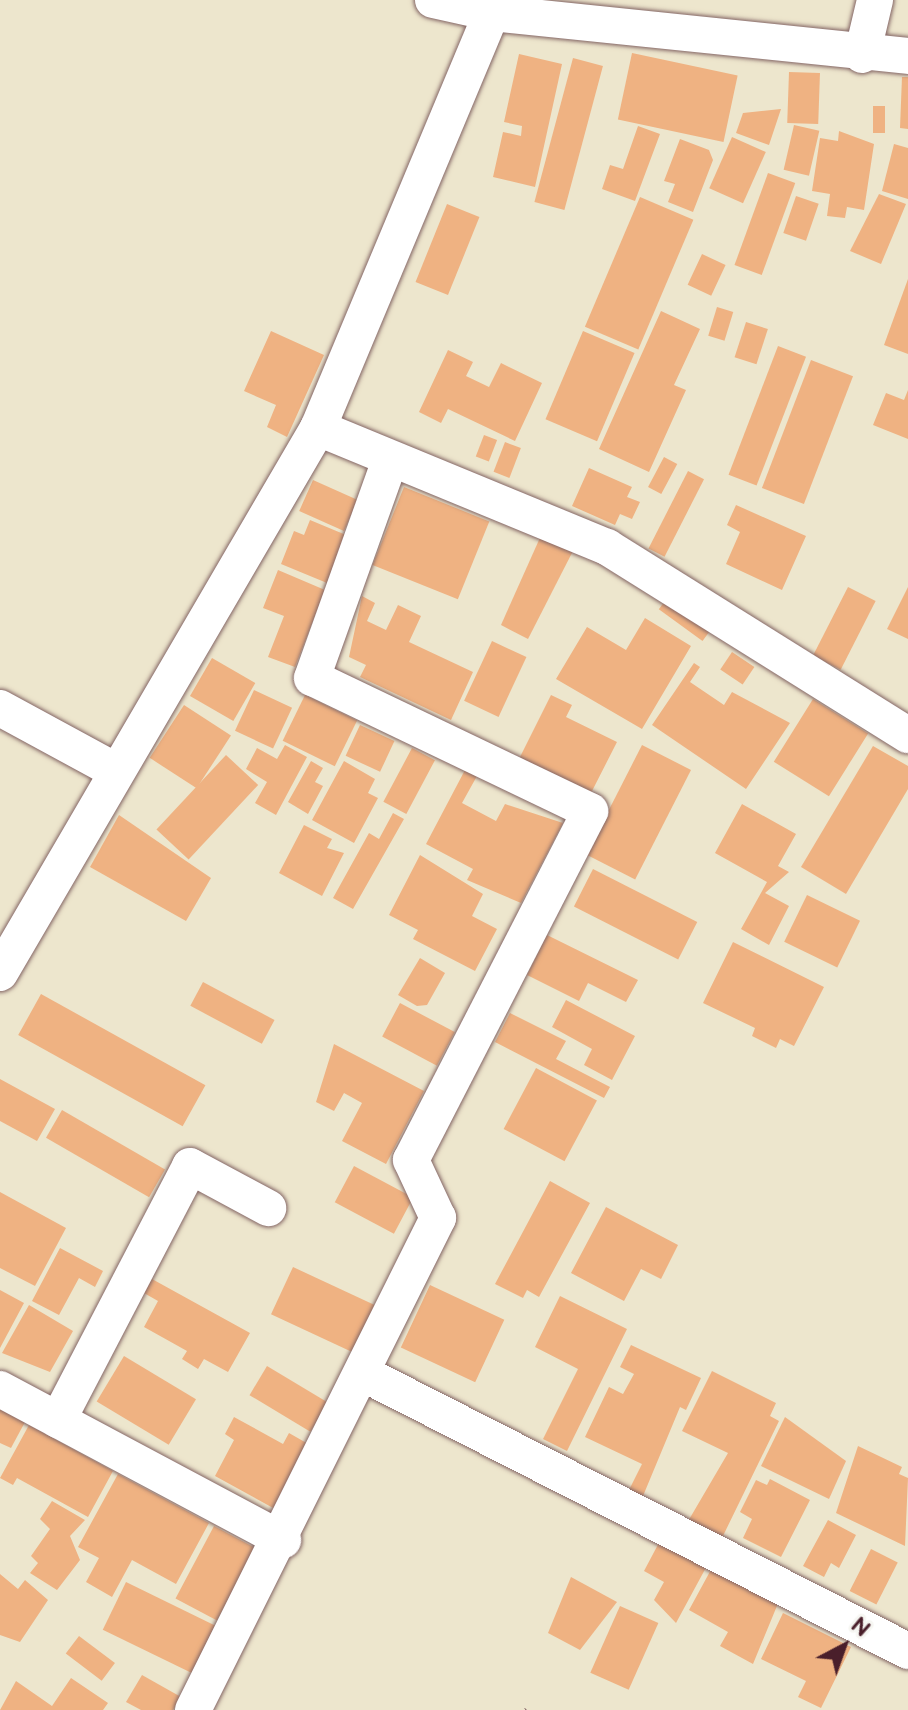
<!DOCTYPE html>
<html>
<head>
<meta charset="utf-8">
<style>
	body { margin:0 }
	#map { position:relative; width:908px; height:1710px; overflow:hidden; background:#ede6cd; font-family:"Balsamiq Sans",sans-serif }
	div>[style] { position:absolute }
	[style*='--x'] { left:calc(var(--x)*1px); top:calc(var(--y)*1px); width:calc(var(--w)*1px); rotate:calc(var(--a)*1deg) }
	.building>* { inset:0; background:#efb282; transform-origin:0 0 }
	.path>* { height:5px; margin-top:-2.5px; transform-origin:0; background:repeating-linear-gradient(90deg,#836564 0 6px,transparent 0 12px) }
	.roads { filter:drop-shadow(0 0 2px #836564) drop-shadow(0 0 2px #836564) }
	.minor>* { height:36px; margin:-18px; padding:0 18px; transform-origin:18px; border-radius:18px; background:#fff }
	span { translate:-50% -50%; white-space:nowrap; text-align:center; line-height:1.15; -webkit-text-stroke:6px #f6f6f2; paint-order:stroke }
	.north { position:absolute; left:804px; top:1606px; width:80px; height:80px; -webkit-text-stroke:6px #f6f6f2; paint-order:stroke; rotate:41deg; font-size:22px; font-weight:700; line-height:32px; text-align:center; color:#4a1f2b }
	.north::after { content:''; display:block; margin:auto; width:28px; height:36px; background:#4a1f2b; clip-path:polygon(50% 0,100% 100%,50% 72%,0 100%) }
</style>
</head>
<body>
<div id="map">
	<div class="building">
		<i style="left:632px;top:53px;width:108px;height:68px;rotate:12deg"></i>
		<i style="clip-path:polygon(519px 54px,562px 64px,535px 187px,493px 177px,503px 132px,521px 136px,522px 126px,504px 122px)"></i>
		<i style="left:573px;top:58px;width:31px;height:149px;rotate:15deg"></i>
		<i style="left:789px;top:72px;width:31px;height:51px;rotate:2deg"></i>
		<i style="clip-path:polygon(902px 77px,908px 77px,908px 129px,900px 128px)"></i>
		<i style="left:873px;top:106px;width:12px;height:27px"></i>
		<i style="clip-path:polygon(781px 109px,769px 145px,736px 133px,743px 113px)"></i>
		<i style="left:794px;top:125px;width:26px;height:46px;rotate:13deg"></i>
		<i style="clip-path:polygon(638px 126px,660px 134px,635px 201px,602px 189px,610px 165px,623px 169px)"></i>
		<i style="clip-path:polygon(839px 131px,874px 144px,864px 210px,847px 207px,845px 218px,827px 216px,830px 194px,812px 191px,820px 138px,838px 141px)"></i>
		<i style="left:732px;top:137px;width:37px;height:56px;rotate:24deg"></i>
		<i style="clip-path:polygon(680px 139px,709px 150px,713px 160px,693px 212px,668px 202px,675px 184px,664px 181px)"></i>
		<i style="clip-path:polygon(894px 144px,908px 148px,908px 199px,882px 191px)"></i>
		<i style="left:768px;top:173px;width:29px;height:98px;rotate:20deg"></i>
		<i style="clip-path:polygon(879px 194px,906px 204px,881px 264px,850px 251px)"></i>
		<i style="left:796px;top:196px;width:24px;height:39px;rotate:19deg"></i>
		<i style="left:640px;top:197px;width:58px;height:141px;rotate:23deg"></i>
		<i style="left:447px;top:204px;width:35px;height:84px;rotate:22deg"></i>
		<i style="left:702px;top:254px;width:26px;height:34px;rotate:25deg"></i>
		<i style="clip-path:polygon(908px 279px,908px 354px,884px 345px)"></i>
		<i style="left:717px;top:307px;width:17px;height:30px;rotate:17deg"></i>
		<i style="clip-path:polygon(661px 311px,700px 329px,674px 385px,686px 390px,649px 472px,599px 449px)"></i>
		<i style="left:746px;top:322px;width:23px;height:37px;rotate:18deg"></i>
		<i style="clip-path:polygon(271px 331px,324px 355px,287px 437px,267px 427px,276px 405px,244px 391px)"></i>
		<i style="left:583px;top:331px;width:56px;height:96px;rotate:23deg"></i>
		<i style="left:778px;top:346px;width:30px;height:138px;rotate:21deg"></i>
		<i style="clip-path:polygon(448px 350px,473px 362px,466px 376px,489px 387px,501px 363px,542px 383px,515px 441px,448px 409px,441px 423px,419px 412px)"></i>
		<i style="left:811px;top:360px;width:45px;height:137px;rotate:21deg"></i>
		<i style="clip-path:polygon(908px 390px,908px 439px,873px 425px,886px 393px,904px 400px)"></i>
		<i style="left:484px;top:435px;width:14px;height:23px;rotate:21deg"></i>
		<i style="left:505px;top:442px;width:17px;height:32px;rotate:21deg"></i>
		<i style="left:664px;top:457px;width:15px;height:34px;rotate:28deg"></i>
		<i style="clip-path:polygon(589px 468px,632px 487px,627px 497px,640px 502px,632px 519px,620px 514px,615px 525px,572px 506px)"></i>
		<i style="left:688px;top:471px;width:18px;height:87px;rotate:27deg"></i>
		<i style="left:313px;top:480px;width:49px;height:34px;rotate:24deg"></i>
		<i style="left:404px;top:487px;width:92px;height:84px;rotate:22deg"></i>
		<i style="clip-path:polygon(736px 505px,806px 536px,782px 590px,726px 564px,740px 532px,727px 525px)"></i>
		<i style="clip-path:polygon(310px 520px,346px 535px,327px 583px,281px 564px,294px 531px,304px 535px)"></i>
		<i style="clip-path:polygon(543px 531px,575px 547px,528px 639px,501px 625px)"></i>
		<i style="clip-path:polygon(278px 570px,325px 590px,295px 667px,268px 657px,284px 616px,263px 608px)"></i>
		<i style="left:848px;top:587px;width:31px;height:77px;rotate:27deg"></i>
		<i style="clip-path:polygon(908px 587px,908px 639px,887px 629px)"></i>
		<i style="left:670px;top:594px;width:54px;height:19px;rotate:36deg"></i>
		<i style="clip-path:polygon(362px 596px,375px 603px,367px 621px,386px 630px,398px 605px,421px 616px,409px 642px,473px 672px,451px 720px,360px 677px,366px 665px,349px 657px)"></i>
		<i style="clip-path:polygon(645px 618px,691px 646px,642px 729px,556px 679px,587px 627px,626px 650px)"></i>
		<i style="left:492px;top:641px;width:38px;height:66px;rotate:25deg"></i>
		<i style="left:732px;top:652px;width:27px;height:21px;rotate:34deg"></i>
		<i style="left:212px;top:658px;width:50px;height:44px;rotate:30deg"></i>
		<i style="clip-path:polygon(694px 663px,700px 667px,690px 682px,724px 705px,732px 692px,790px 723px,746px 789px,652px 725px)"></i>
		<i style="left:254px;top:690px;width:42px;height:45px;rotate:25deg"></i>
		<i style="left:305px;top:695px;width:58px;height:51px;rotate:26deg"></i>
		<i style="clip-path:polygon(551px 695px,572px 705px,566px 717px,617px 742px,590px 795px,519px 759px)"></i>
		<i style="left:813px;top:699px;width:65px;height:74px;rotate:32deg"></i>
		<i style="left:184px;top:705px;width:56px;height:63px;rotate:33deg"></i>
		<i style="left:360px;top:725px;width:38px;height:34px;rotate:25deg"></i>
		<i style="clip-path:polygon(285px 745px,307px 757px,276px 815px,255px 803px,267px 782px,246px 769px,257px 748px,277px 759px)"></i>
		<i style="left:642px;top:745px;width:55px;height:123px;rotate:27deg"></i>
		<i style="clip-path:polygon(873px 746px,908px 766px,908px 789px,846px 894px,801px 867px)"></i>
		<i style="left:412px;top:748px;width:26px;height:61px;rotate:28deg"></i>
		<i style="left:226px;top:755px;width:44px;height:102px;rotate:43deg"></i>
		<i style="clip-path:polygon(311px 761px,323px 768px,315px 782px,323px 786px,308px 814px,288px 802px)"></i>
		<i style="clip-path:polygon(344px 761px,375px 779px,368px 793px,378px 798px,354px 843px,312px 820px)"></i>
		<i style="clip-path:polygon(465px 770px,477px 776px,462px 803px,496px 821px,505px 804px,563px 823px,521px 903px,467px 880px,473px 869px,426px 844px)"></i>
		<i style="clip-path:polygon(742px 804px,796px 834px,778px 866px,789px 872px,765px 893px,789px 906px,769px 945px,741px 929px,767px 882px,715px 853px)"></i>
		<i style="clip-path:polygon(393px 813px,404px 819px,353px 909px,333px 898px,369px 833px,379px 839px)"></i>
		<i style="clip-path:polygon(119px 815px,211px 878px,186px 921px,90px 867px)"></i>
		<i style="clip-path:polygon(304px 825px,332px 839px,327px 848px,344px 853px,322px 896px,279px 873px)"></i>
		<i style="clip-path:polygon(420px 855px,483px 894px,472px 916px,497px 929px,475px 971px,413px 939px,418px 930px,389px 915px)"></i>
		<i style="left:593px;top:869px;width:117px;height:42px;rotate:27deg"></i>
		<i style="left:807px;top:895px;width:59px;height:52px;rotate:26deg"></i>
		<i style="clip-path:polygon(547px 935px,638px 980px,626px 1002px,588px 983px,579px 1001px,527px 975px)"></i>
		<i style="clip-path:polygon(733px 942px,824px 987px,794px 1046px,780px 1039px,776px 1048px,752px 1036px,755px 1028px,703px 1003px)"></i>
		<i style="clip-path:polygon(420px 958px,445px 973px,427px 1005px,417px 1006px,398px 995px)"></i>
		<i style="left:203px;top:982px;width:81px;height:27px;rotate:28deg"></i>
		<i style="left:41px;top:994px;width:188px;height:47px;rotate:29deg"></i>
		<i style="clip-path:polygon(566px 1000px,635px 1036px,612px 1080px,584px 1065px,592px 1049px,552px 1027px)"></i>
		<i style="left:400px;top:1003px;width:62px;height:38px;rotate:28deg"></i>
		<i style="clip-path:polygon(510px 1013px,566px 1041px,556px 1059px,610px 1087px,604px 1098px,495px 1042px)"></i>
		<i style="clip-path:polygon(334px 1044px,424px 1091px,386px 1164px,342px 1141px,362px 1103px,344px 1093px,334px 1111px,316px 1102px)"></i>
		<i style="left:536px;top:1068px;width:69px;height:69px;rotate:28deg"></i>
		<i style="clip-path:polygon(0 1079px,55px 1109px,37px 1141px,0 1121px)"></i>
		<i style="left:62px;top:1110px;width:119px;height:32px;rotate:30deg"></i>
		<i style="left:354px;top:1166px;width:67px;height:41px;rotate:28deg"></i>
		<i style="clip-path:polygon(550px 1181px,590px 1203px,539px 1297px,527px 1290px,523px 1298px,495px 1284px)"></i>
		<i style="clip-path:polygon(0 1192px,66px 1228px,35px 1286px,0 1268px)"></i>
		<i style="clip-path:polygon(606px 1207px,678px 1245px,661px 1279px,641px 1269px,624px 1301px,571px 1273px)"></i>
		<i style="clip-path:polygon(60px 1248px,103px 1271px,95px 1287px,79px 1278px,59px 1315px,32px 1301px)"></i>
		<i style="left:293px;top:1267px;width:93px;height:52px;rotate:25deg"></i>
		<i style="clip-path:polygon(152px 1279px,250px 1333px,228px 1372px,204px 1359px,198px 1369px,182px 1359px,187px 1351px,144px 1327px,158px 1301px,144px 1293px)"></i>
		<i style="left:430px;top:1285px;width:82px;height:69px;rotate:25deg"></i>
		<i style="clip-path:polygon(0 1290px,24px 1303px,0 1348px)"></i>
		<i style="clip-path:polygon(560px 1296px,627px 1329px,567px 1451px,543px 1439px,578px 1369px,535px 1347px)"></i>
		<i style="clip-path:polygon(29px 1305px,73px 1331px,50px 1372px,2px 1353px)"></i>
		<i style="clip-path:polygon(631px 1345px,701px 1378px,686px 1410px,680px 1407px,643px 1496px,629px 1490px,642px 1464px,585px 1437px,609px 1387px,623px 1394px,634px 1374px,620px 1367px)"></i>
		<i style="left:124px;top:1356px;width:84px;height:53px;rotate:31deg"></i>
		<i style="left:267px;top:1366px;width:71px;height:34px;rotate:31deg"></i>
		<i style="clip-path:polygon(712px 1371px,776px 1403px,770px 1416px,779px 1421px,721px 1540px,687px 1523px,728px 1453px,682px 1431px)"></i>
		<i style="clip-path:polygon(0 1408px,25px 1422px,11px 1448px,0 1443px)"></i>
		<i style="clip-path:polygon(234px 1417px,283px 1444px,289px 1433px,310px 1445px,275px 1509px,215px 1476px,234px 1440px,225px 1434px)"></i>
		<i style="clip-path:polygon(785px 1417px,846px 1461px,829px 1499px,761px 1466px)"></i>
		<i style="clip-path:polygon(29px 1425px,113px 1471px,88px 1517px,17px 1478px,13px 1485px,0 1478px)"></i>
		<i style="clip-path:polygon(858px 1446px,902px 1467px,899px 1474px,908px 1478px,905px 1546px,836px 1513px)"></i>
		<i style="clip-path:polygon(118px 1474px,209px 1523px,176px 1584px,132px 1560px,112px 1597px,86px 1582px,99px 1558px,78px 1547px)"></i>
		<i style="clip-path:polygon(770px 1479px,810px 1500px,781px 1557px,743px 1538px,752px 1519px,740px 1512px,756px 1480px,767px 1485px)"></i>
		<i style="clip-path:polygon(52px 1501px,85px 1520px,70px 1536px,80px 1560px,57px 1590px,30px 1573px,38px 1563px,31px 1556px,50px 1529px,40px 1519px)"></i>
		<i style="clip-path:polygon(828px 1520px,856px 1535px,839px 1568px,831px 1563px,824px 1577px,803px 1566px)"></i>
		<i style="left:214px;top:1526px;width:47px;height:82px;rotate:28deg"></i>
		<i style="clip-path:polygon(662px 1537px,709px 1562px,676px 1623px,654px 1600px,664px 1582px,644px 1571px)"></i>
		<i style="left:871px;top:1549px;width:30px;height:47px;rotate:27deg"></i>
		<i style="clip-path:polygon(713px 1566px,779px 1601px,753px 1664px,720px 1646px,728px 1632px,689px 1610px)"></i>
		<i style="clip-path:polygon(0 1574px,18px 1589px,25px 1580px,48px 1600px,20px 1642px,0 1635px)"></i>
		<i style="clip-path:polygon(571px 1577px,617px 1602px,580px 1650px,548px 1633px)"></i>
		<i style="left:126px;top:1582px;width:99px;height:53px;rotate:26deg"></i>
		<i style="left:620px;top:1606px;width:42px;height:73px;rotate:24deg"></i>
		<i style="clip-path:polygon(783px 1613px,851px 1647px,821px 1708px,798px 1697px,806px 1681px,761px 1659px)"></i>
		<i style="left:79px;top:1636px;width:45px;height:22px;rotate:37deg"></i>
		<i style="clip-path:polygon(142px 1675px,181px 1697px,173px 1710px,141px 1710px,126px 1702px)"></i>
		<i style="clip-path:polygon(71px 1678px,108px 1703px,103px 1710px,0 1710px,16px 1681px,52px 1706px)"></i>
	</div>
	<div class="path">
		<i style="--x:526;--y:1710;--w:1;--a:-45"></i>
	</div>
	<div class="roads">
		<div class="minor">
			<i style="--x:433;--y:0;--w:60;--a:12.4"></i>
			<i style="--x:492;--y:13;--w:418;--a:5.9"></i>
			<i style="--x:862;--y:55;--w:57;--a:-76.7"></i>
			<i style="--x:318;--y:428;--w:313;--a:22.4"></i>
			<i style="--x:607;--y:547;--w:355;--a:32"></i>
			<i style="--x:0;--y:708;--w:132;--a:28.5"></i>
			<i style="--x:0;--y:973;--w:631;--a:-59.74"></i>
			<i style="--x:318;--y:428;--w:450;--a:-67.3"></i>
			<i style="--x:366;--y:1375;--w:608;--a:26.99"></i>
			<i style="--x:0;--y:1389;--w:321;--a:28.1"></i>
			<i style="--x:58;--y:1420;--w:286;--a:-62.5"></i>
			<i style="--x:190;--y:1166;--w:89;--a:28.3"></i>
			<i style="--x:193;--y:1710;--w:550;--a:-63.53"></i>
			<i style="--x:438;--y:1218;--w:64;--a:-115"></i>
			<i style="--x:411;--y:1160;--w:392;--a:-62.8"></i>
			<i style="--x:590;--y:811;--w:308;--a:-154.4"></i>
			<i style="--x:312;--y:678;--w:232;--a:-70.3"></i>
		</div>
	</div>
	<div class="north">N</div>
</div>
</body>
</html>
